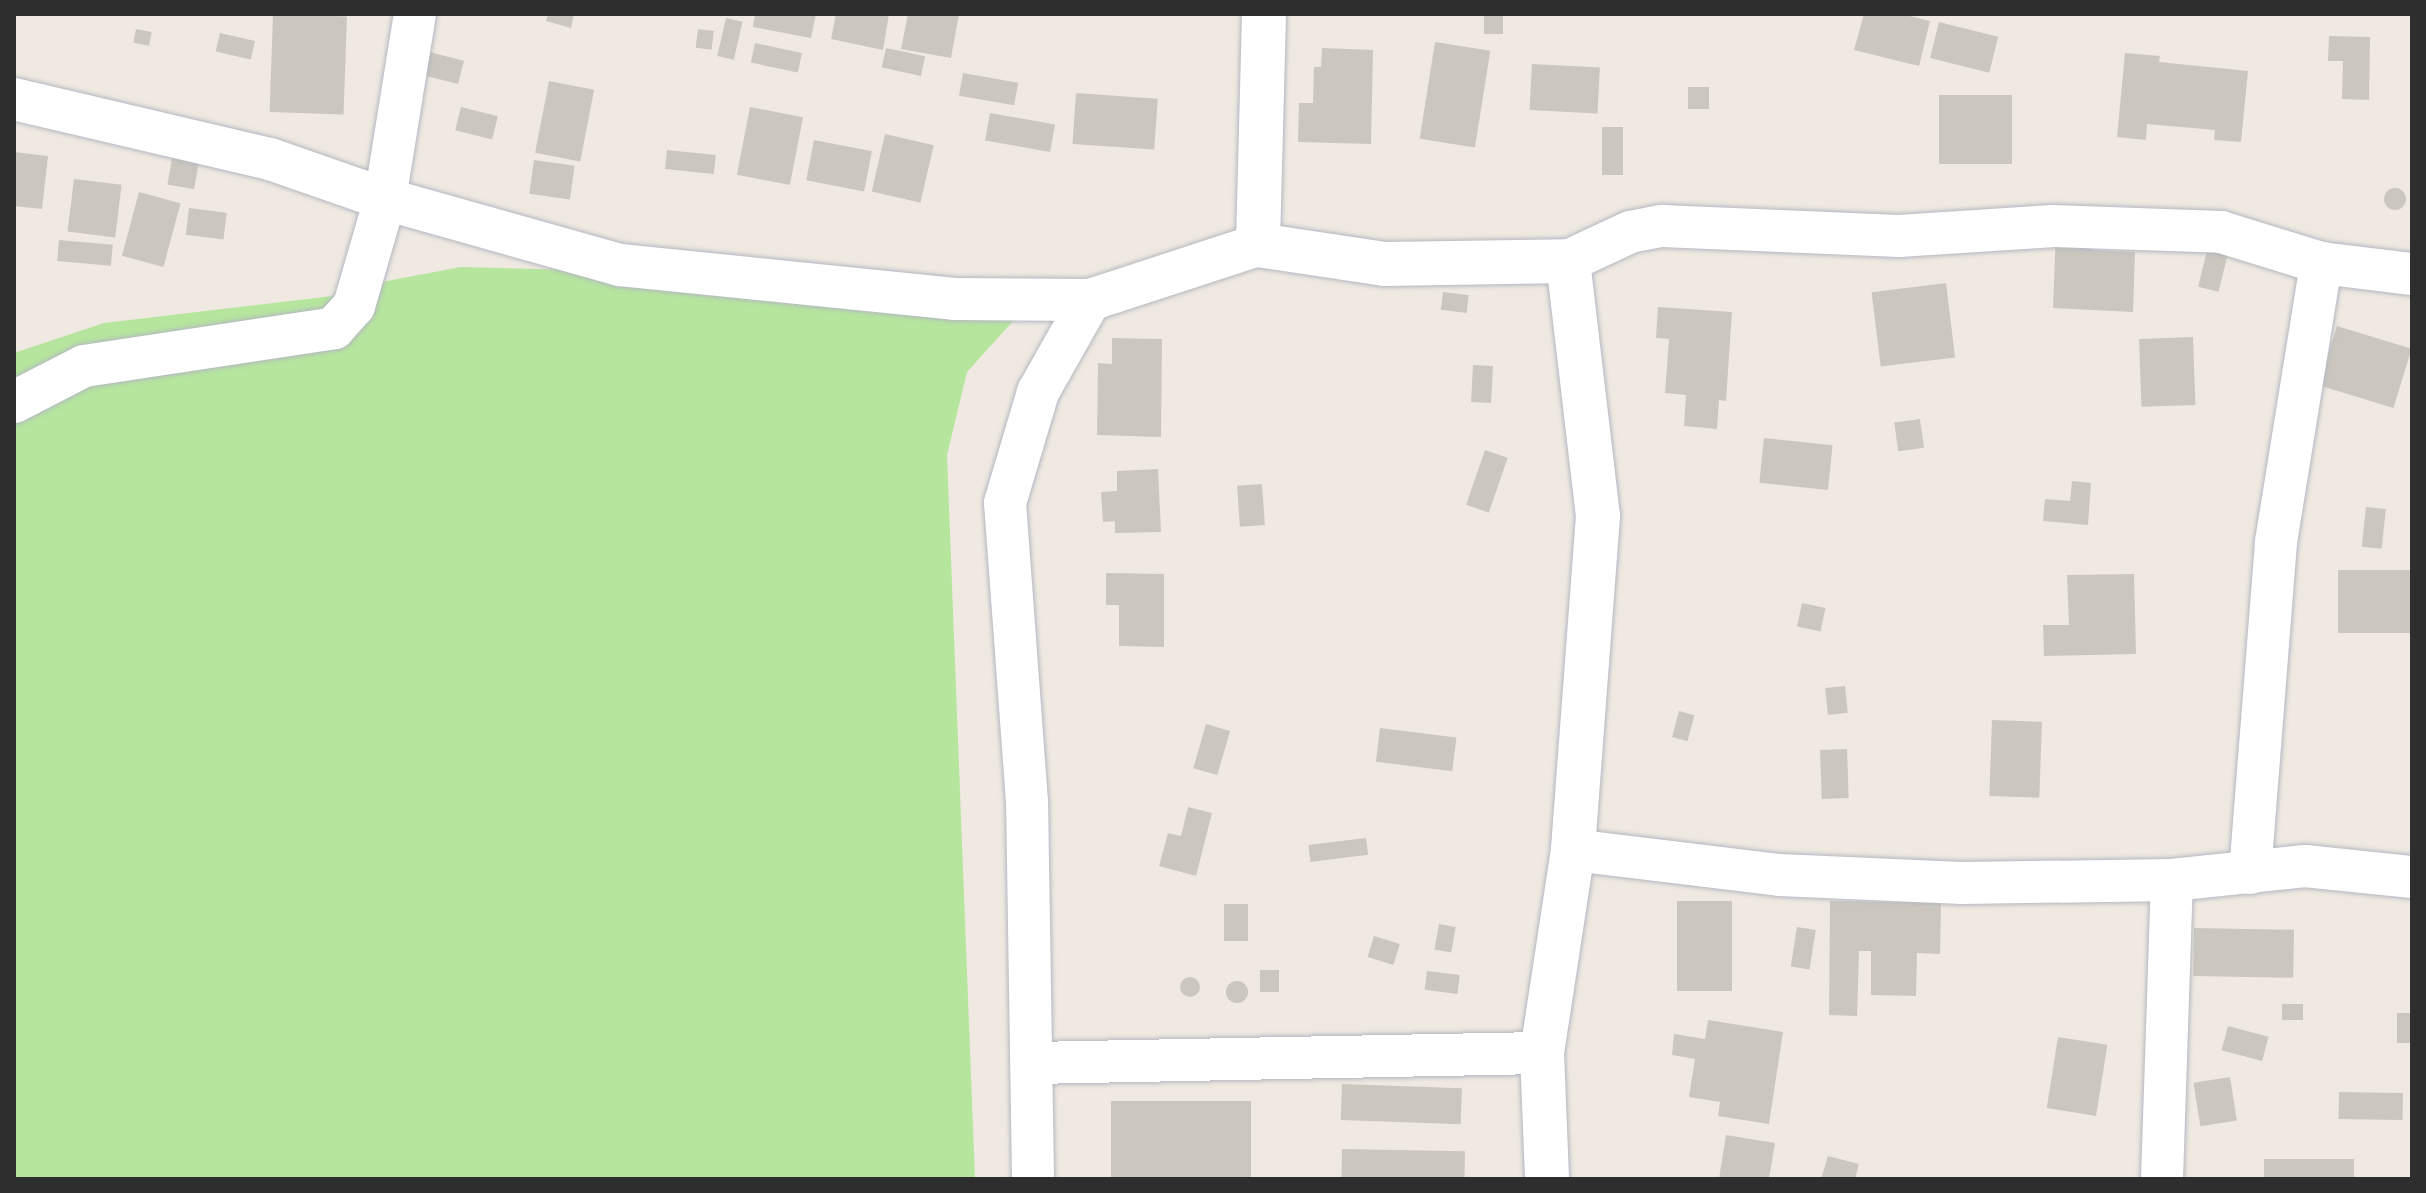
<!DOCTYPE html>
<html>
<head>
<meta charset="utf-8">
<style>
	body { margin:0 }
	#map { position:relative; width:2426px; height:1193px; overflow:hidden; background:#efe9e1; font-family:Karla,sans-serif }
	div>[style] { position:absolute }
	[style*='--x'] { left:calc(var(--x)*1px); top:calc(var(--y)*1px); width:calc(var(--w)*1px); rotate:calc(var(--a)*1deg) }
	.green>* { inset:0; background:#b6e59e }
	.building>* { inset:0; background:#cbc7bf; transform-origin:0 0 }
	.round { border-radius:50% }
	.roads { filter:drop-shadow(0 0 2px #b4b7c1) drop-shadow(0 0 2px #b4b7c1) }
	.minor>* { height:42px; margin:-21px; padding:0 21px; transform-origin:21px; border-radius:21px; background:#fff }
	.secondary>* { height:44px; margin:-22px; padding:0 22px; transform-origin:22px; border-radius:22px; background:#fff }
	span { translate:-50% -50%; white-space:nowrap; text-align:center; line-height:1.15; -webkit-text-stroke:7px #fff; paint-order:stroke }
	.frame { position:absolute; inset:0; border:16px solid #2e2e2e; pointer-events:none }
</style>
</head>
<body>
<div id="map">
	<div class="green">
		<i style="clip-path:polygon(461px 267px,572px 270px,1022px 311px,967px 372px,947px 455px,975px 1179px,14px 1179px,14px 353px,104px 323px,350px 294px,350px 288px)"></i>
	</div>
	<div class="building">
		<i style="left:273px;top:14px;width:74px;height:98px;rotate:2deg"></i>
		<i style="clip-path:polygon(548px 14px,574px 14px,571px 28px,546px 21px)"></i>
		<i style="clip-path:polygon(755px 14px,816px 14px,811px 38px,753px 27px)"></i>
		<i style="clip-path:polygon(836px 14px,889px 14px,883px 50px,831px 39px)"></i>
		<i style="clip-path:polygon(908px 14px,959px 14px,951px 58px,901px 49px)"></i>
		<i style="left:1484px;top:14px;width:19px;height:20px"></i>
		<i style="clip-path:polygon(1864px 14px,1902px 14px,1930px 21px,1919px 66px,1854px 50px)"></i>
		<i style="left:726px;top:18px;width:17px;height:39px;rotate:13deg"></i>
		<i style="left:1939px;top:22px;width:61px;height:37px;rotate:14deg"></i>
		<i style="left:136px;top:29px;width:16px;height:14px;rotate:11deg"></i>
		<i style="left:698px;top:29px;width:16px;height:19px;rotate:7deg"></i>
		<i style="left:220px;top:33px;width:36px;height:19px;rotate:13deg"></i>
		<i style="clip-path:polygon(2329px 36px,2370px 37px,2369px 100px,2342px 99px,2343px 61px,2328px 61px)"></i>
		<i style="left:1435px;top:42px;width:56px;height:98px;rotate:9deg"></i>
		<i style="left:755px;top:43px;width:48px;height:20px;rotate:12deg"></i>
		<i style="left:886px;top:48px;width:40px;height:20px;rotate:12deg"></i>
		<i style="clip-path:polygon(1322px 48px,1373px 50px,1371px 144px,1298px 142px,1299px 103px,1313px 103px,1314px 67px,1321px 67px)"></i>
		<i style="left:429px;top:52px;width:36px;height:24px;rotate:14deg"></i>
		<i style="clip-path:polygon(2125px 53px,2160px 56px,2159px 62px,2248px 71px,2241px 142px,2214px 140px,2215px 130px,2147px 124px,2146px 140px,2117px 137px)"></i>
		<i style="left:1532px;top:64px;width:68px;height:46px;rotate:3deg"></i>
		<i style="left:963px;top:73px;width:56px;height:23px;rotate:10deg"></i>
		<i style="left:549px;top:81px;width:46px;height:73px;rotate:11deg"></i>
		<i style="left:1688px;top:87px;width:21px;height:22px"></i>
		<i style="left:1076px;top:93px;width:82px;height:51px;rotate:4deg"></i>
		<i style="left:1939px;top:95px;width:73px;height:69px"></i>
		<i style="left:461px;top:107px;width:38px;height:24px;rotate:14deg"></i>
		<i style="left:750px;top:107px;width:54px;height:69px;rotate:11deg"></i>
		<i style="left:990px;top:113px;width:66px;height:28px;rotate:10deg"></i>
		<i style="left:1602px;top:127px;width:21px;height:48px"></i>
		<i style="left:885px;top:134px;width:50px;height:59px;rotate:13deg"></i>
		<i style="left:814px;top:140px;width:59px;height:41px;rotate:11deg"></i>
		<i style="left:667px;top:150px;width:49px;height:19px;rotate:6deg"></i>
		<i style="clip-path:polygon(14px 152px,48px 156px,42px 209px,14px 206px)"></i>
		<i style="left:173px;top:153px;width:27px;height:32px;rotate:10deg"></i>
		<i style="left:534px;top:160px;width:41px;height:34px;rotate:8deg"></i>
		<i style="left:74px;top:179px;width:48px;height:53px;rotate:7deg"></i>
		<i class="round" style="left:2384px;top:188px;width:22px;height:22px"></i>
		<i style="left:139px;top:192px;width:43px;height:66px;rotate:15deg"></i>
		<i style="left:189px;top:208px;width:38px;height:27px;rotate:7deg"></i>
		<i style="clip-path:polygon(2056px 232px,2093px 234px,2092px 250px,2135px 252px,2133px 312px,2053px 308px)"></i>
		<i style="left:59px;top:240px;width:54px;height:21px;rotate:5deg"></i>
		<i style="left:2209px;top:243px;width:21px;height:45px;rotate:14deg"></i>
		<i style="left:1946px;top:283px;width:75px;height:75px;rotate:83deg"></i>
		<i style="left:1443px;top:292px;width:26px;height:18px;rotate:7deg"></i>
		<i style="clip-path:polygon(1658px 307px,1732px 312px,1726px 401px,1719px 400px,1717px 429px,1684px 426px,1686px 395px,1665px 393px,1669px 339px,1656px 338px)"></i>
		<i style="left:2337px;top:326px;width:78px;height:62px;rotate:17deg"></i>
		<i style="left:2193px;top:337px;width:68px;height:54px;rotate:88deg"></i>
		<i style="clip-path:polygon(1112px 338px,1162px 339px,1161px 437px,1097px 435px,1098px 363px,1112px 364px)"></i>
		<i style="left:1473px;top:365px;width:20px;height:37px;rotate:3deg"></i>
		<i style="left:1920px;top:419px;width:29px;height:26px;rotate:82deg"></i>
		<i style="left:1764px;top:438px;width:69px;height:45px;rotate:6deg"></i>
		<i style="left:1485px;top:450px;width:24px;height:58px;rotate:19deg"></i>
		<i style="clip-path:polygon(1158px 469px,1161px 532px,1115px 533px,1115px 521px,1103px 522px,1101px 492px,1117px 491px,1117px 471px)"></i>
		<i style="clip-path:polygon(2072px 481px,2091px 483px,2088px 525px,2043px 521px,2045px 499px,2070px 501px)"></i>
		<i style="left:1262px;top:484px;width:41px;height:25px;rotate:86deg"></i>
		<i style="left:2366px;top:507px;width:20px;height:40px;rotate:6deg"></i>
		<i style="left:2412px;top:570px;width:63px;height:74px;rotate:90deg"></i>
		<i style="clip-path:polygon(1106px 573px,1164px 574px,1164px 647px,1119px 646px,1119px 605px,1106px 605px)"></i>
		<i style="clip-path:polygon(2134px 574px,2136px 654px,2044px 656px,2043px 625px,2069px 625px,2067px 575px)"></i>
		<i style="left:1802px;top:603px;width:24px;height:24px;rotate:12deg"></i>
		<i style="left:1845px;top:686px;width:27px;height:20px;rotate:84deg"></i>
		<i style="left:1679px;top:711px;width:16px;height:27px;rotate:15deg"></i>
		<i style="left:1992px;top:720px;width:50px;height:76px;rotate:2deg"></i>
		<i style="left:1206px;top:724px;width:25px;height:46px;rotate:16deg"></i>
		<i style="left:1380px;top:728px;width:77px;height:34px;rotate:7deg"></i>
		<i style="left:1847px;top:749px;width:49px;height:27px;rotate:88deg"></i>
		<i style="clip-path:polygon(1188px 807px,1212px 813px,1196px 876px,1159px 866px,1168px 833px,1181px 836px)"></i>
		<i style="left:1366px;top:838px;width:17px;height:58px;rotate:83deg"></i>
		<i style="left:1677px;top:901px;width:55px;height:90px"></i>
		<i style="clip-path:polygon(1830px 901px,1941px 903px,1940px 954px,1917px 953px,1916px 996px,1871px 995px,1871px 951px,1859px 951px,1857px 1016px,1829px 1015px)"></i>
		<i style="left:1224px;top:904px;width:24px;height:37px"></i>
		<i style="left:1439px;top:924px;width:17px;height:26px;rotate:10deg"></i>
		<i style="left:1797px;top:927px;width:19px;height:40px;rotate:9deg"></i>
		<i style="left:2194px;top:928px;width:100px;height:48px;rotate:1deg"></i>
		<i style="left:1374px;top:936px;width:27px;height:22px;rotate:17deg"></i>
		<i style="left:1260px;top:970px;width:19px;height:22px"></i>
		<i style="left:1427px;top:971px;width:33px;height:19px;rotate:7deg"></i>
		<i class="round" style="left:1180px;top:977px;width:20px;height:20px"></i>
		<i class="round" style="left:1226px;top:981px;width:22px;height:22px"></i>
		<i style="left:2282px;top:1004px;width:21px;height:16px"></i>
		<i style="left:2397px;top:1013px;width:15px;height:30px"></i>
		<i style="clip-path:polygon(1708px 1020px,1783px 1032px,1769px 1124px,1718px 1116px,1720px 1102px,1689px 1097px,1695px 1059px,1672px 1055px,1674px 1034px,1705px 1039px)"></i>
		<i style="left:2228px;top:1026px;width:42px;height:25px;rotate:15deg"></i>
		<i style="left:2058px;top:1037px;width:50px;height:72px;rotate:9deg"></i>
		<i style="left:2230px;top:1077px;width:44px;height:37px;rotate:81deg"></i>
		<i style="left:1342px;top:1084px;width:120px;height:36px;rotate:2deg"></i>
		<i style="left:2339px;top:1092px;width:64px;height:27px;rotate:1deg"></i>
		<i style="left:1111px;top:1101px;width:140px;height:77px"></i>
		<i style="clip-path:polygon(1726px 1135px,1775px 1143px,1769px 1179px,1719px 1179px)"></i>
		<i style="left:1342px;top:1149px;width:123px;height:30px;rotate:1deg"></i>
		<i style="clip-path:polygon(1828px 1156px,1859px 1164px,1855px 1179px,1821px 1179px)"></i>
		<i style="left:2354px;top:1159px;width:20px;height:90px;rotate:90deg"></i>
	</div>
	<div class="roads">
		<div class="minor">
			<i style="--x:14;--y:99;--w:263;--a:13.2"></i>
			<i style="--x:270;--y:159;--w:122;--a:19.2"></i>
			<i style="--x:385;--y:199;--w:244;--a:15.7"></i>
			<i style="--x:620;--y:265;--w:336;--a:5.8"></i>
			<i style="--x:954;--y:299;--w:136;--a:0.4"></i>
			<i style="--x:1090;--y:300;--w:177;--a:-18.1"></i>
			<i style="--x:1568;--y:261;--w:68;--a:-25.1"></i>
			<i style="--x:1630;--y:232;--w:33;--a:-11"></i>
			<i style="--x:1662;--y:226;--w:237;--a:2.4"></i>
			<i style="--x:1899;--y:236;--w:154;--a:-3.7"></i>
			<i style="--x:2053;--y:226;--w:168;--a:2"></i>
			<i style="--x:2221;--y:232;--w:105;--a:17.2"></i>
			<i style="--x:2321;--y:263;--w:92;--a:6.9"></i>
			<i style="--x:14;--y:402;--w:79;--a:-27.2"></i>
			<i style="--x:84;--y:366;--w:253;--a:-8.6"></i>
			<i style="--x:334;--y:328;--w:30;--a:-48"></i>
			<i style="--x:354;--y:306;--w:111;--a:-73.8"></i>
			<i style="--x:385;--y:199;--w:187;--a:-80.8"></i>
			<i style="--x:1573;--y:850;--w:208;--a:6.9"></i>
			<i style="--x:1779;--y:875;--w:183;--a:2.5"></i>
			<i style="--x:1962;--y:883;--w:210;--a:-0.8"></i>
			<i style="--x:2172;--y:880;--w:134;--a:-6"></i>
			<i style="--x:2305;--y:866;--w:108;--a:5.9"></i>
			<i style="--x:2250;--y:873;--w:332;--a:-85.5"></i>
			<i style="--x:2276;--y:542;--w:283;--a:-80.8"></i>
			<i style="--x:1033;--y:1063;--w:509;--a:-1.13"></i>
			<i style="--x:1033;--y:1179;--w:377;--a:-90.9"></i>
			<i style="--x:1027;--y:802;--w:300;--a:-94.2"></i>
			<i style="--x:1005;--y:503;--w:116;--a:-73.4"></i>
			<i style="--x:1038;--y:392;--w:106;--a:-60.5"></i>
			<i style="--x:2162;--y:1179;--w:299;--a:-88.1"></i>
		</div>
		<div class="secondary">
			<i style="--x:1264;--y:14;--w:231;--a:91.5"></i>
			<i style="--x:1258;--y:245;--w:128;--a:8.5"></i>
			<i style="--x:1385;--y:264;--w:183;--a:-0.9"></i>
			<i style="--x:1568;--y:261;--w:257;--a:83.3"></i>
			<i style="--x:1598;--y:516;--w:335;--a:94.3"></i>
			<i style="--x:1573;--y:850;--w:205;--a:98.7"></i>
			<i style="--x:1542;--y:1053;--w:126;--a:87.7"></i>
		</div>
	</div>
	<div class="frame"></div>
</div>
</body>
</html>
